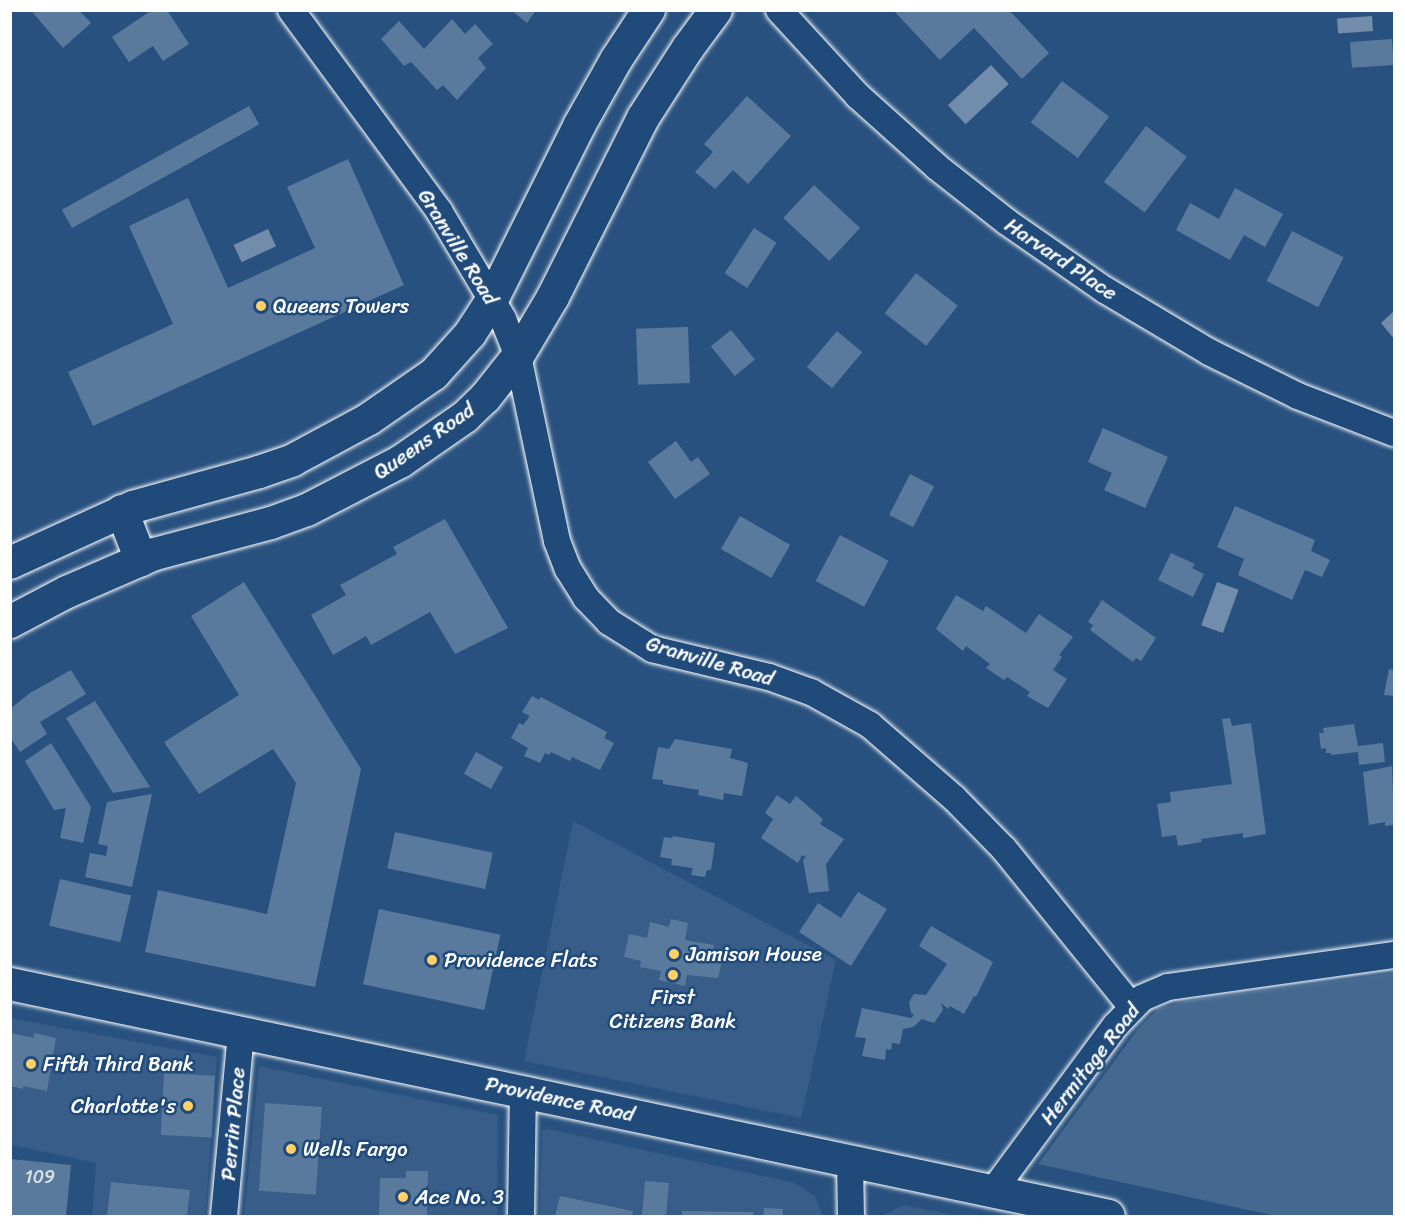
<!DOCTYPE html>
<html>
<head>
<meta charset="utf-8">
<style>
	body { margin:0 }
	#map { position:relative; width:1405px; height:1227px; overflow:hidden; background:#28517f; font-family:Sriracha,sans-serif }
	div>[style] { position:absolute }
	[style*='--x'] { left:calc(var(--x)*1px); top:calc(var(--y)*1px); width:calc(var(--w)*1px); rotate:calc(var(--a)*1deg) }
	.built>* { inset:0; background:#375d88 }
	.green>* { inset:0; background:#446890 }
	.water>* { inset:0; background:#718dab; transform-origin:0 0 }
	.building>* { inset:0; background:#5a7a9d; transform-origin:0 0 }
	.roads { filter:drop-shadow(0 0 2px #fff) drop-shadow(0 0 2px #fff) }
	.minor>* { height:26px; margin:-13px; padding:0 13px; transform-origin:13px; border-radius:13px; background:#1f4a7a }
	.major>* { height:32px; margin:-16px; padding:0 16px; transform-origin:16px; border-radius:16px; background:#1f4a7a }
	.dots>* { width:16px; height:16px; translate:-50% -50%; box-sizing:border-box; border:3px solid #1f4a7a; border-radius:50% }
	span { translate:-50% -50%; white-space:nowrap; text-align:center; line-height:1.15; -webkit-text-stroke:5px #1f4a7a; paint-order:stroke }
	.number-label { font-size:18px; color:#d6dee6 }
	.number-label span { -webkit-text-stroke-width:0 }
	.street-label { font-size:21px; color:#fff }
	.poi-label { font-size:21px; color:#fff }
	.left { translate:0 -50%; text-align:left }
	.right { translate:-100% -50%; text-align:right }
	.frame { position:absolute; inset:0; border:12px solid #fff; pointer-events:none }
</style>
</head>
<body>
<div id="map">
	<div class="built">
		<i style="clip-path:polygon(573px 821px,836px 960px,801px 1118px,524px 1061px)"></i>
		<i style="clip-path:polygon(10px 1018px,217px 1057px,205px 1216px,92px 1216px,96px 1163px,11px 1145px)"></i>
		<i style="clip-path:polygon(259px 1066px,498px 1115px,497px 1216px,244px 1216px)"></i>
		<i style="clip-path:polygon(548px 1129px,795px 1183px,815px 1196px,823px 1216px,540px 1216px,542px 1130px)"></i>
		<i style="clip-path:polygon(904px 1205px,958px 1216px,881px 1216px)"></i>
	</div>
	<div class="green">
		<i style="clip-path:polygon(1394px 973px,1394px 1216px,1276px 1216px,1038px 1164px,1138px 1029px,1158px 1009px,1186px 1001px)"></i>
	</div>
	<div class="water">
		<i style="left:1372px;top:16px;width:15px;height:35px;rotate:86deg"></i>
		<i style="left:991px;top:65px;width:26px;height:59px;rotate:47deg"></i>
		<i style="left:268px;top:229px;width:19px;height:38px;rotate:65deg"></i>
		<i style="clip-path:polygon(1394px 311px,1394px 339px,1381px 323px)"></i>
		<i style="left:1217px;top:582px;width:23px;height:46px;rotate:20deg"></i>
	</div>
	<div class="building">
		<i style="clip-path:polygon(35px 10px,79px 10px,91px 23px,63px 48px,33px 13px)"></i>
		<i style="clip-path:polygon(152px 10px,167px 10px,189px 44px,163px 61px,153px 46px,129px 62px,112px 37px)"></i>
		<i style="clip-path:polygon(511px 10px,536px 10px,527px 23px)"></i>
		<i style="clip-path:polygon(893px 10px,1009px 10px,1049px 53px,1022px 79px,974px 28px,940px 60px)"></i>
		<i style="clip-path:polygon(452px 19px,465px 34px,475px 24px,493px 44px,478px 58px,486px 68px,457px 100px,443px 85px,437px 90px,411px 62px,404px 66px,381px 39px,399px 21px,424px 49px)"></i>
		<i style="left:1392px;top:39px;width:26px;height:42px;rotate:86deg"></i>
		<i style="left:1062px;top:81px;width:59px;height:52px;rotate:37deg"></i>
		<i style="clip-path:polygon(747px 96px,791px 136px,748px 184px,733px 170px,715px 189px,695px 172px,713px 152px,704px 144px)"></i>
		<i style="left:249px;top:106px;width:21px;height:214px;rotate:61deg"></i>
		<i style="left:1146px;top:126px;width:51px;height:70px;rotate:37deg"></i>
		<i style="clip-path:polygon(348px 159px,404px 285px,93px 426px,68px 372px,173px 324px,129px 226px,188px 198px,228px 288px,315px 248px,287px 187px)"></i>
		<i style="left:814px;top:185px;width:63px;height:45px;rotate:43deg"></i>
		<i style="clip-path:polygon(1235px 188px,1283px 214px,1265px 247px,1244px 235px,1230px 260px,1176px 230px,1190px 203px,1219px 219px)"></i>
		<i style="left:754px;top:228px;width:27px;height:54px;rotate:33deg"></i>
		<i style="left:1292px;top:231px;width:58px;height:56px;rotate:27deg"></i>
		<i style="left:916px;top:273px;width:53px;height:51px;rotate:38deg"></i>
		<i style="left:688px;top:327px;width:56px;height:52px;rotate:88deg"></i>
		<i style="left:731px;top:330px;width:38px;height:26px;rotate:51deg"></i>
		<i style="left:837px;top:331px;width:33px;height:47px;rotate:40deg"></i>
		<i style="clip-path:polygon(1103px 428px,1168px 457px,1145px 508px,1104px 490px,1112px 473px,1088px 462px)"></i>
		<i style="clip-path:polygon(676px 441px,691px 462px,698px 457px,710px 474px,675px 499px,648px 462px)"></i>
		<i style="left:910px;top:474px;width:27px;height:46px;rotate:27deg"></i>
		<i style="clip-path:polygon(1235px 506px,1315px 540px,1311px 551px,1330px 560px,1322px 577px,1305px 570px,1292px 600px,1238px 575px,1244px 559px,1217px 547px)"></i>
		<i style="left:740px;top:516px;width:58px;height:38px;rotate:30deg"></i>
		<i style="clip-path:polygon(445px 519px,508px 628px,455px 654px,430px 612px,371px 645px,366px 636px,333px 655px,311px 615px,346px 595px,340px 585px,397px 554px,393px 547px)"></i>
		<i style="left:840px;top:535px;width:55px;height:52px;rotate:28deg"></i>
		<i style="clip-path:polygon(1171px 553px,1195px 564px,1192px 568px,1204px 574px,1193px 597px,1158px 580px)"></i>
		<i style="clip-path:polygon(244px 582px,361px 769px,315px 987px,145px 952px,158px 890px,267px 914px,296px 783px,273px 749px,199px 794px,164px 742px,239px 695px,191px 616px)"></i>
		<i style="clip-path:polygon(956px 595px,983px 611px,986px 606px,1026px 633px,1039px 614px,1073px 637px,1059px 655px,1062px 657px,1053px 670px,1067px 679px,1048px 708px,1027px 696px,1030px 692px,1007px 677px,1004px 680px,986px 668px,990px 664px,966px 646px,963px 651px,936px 629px)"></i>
		<i style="clip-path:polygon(1102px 600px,1156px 638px,1141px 661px,1136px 658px,1133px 662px,1090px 630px,1093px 625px,1088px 622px)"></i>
		<i style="clip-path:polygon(1389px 669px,1394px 670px,1394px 696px,1384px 695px)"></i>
		<i style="clip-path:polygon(71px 670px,86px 694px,40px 722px,47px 734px,20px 752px,10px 737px,10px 709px,30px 693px)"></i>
		<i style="clip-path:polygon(532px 696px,539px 700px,541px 697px,607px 732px,604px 738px,614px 743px,600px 770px,572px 757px,570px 761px,551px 752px,549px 755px,545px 753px,540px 763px,524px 756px,528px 748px,511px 738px,519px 723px,523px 725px,530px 716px,522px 712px)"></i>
		<i style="clip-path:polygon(95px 701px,150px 787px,113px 793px,66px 718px)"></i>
		<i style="clip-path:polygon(1230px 718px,1232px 726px,1251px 723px,1266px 834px,1243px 838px,1243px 833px,1201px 839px,1202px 842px,1178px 846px,1176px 835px,1162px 837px,1157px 804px,1171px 802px,1170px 792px,1232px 784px,1222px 719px)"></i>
		<i style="clip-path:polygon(1354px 724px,1358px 746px,1383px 743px,1385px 762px,1359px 765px,1358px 752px,1331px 755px,1331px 753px,1326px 753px,1326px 748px,1321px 749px,1319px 733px,1324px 733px,1323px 728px)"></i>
		<i style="clip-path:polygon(675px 739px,732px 749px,730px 758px,748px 763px,742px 796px,724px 793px,723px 800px,698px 795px,699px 790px,663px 784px,663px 780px,652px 779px,658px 747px,669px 749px)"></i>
		<i style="clip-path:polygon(51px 743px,91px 807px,83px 843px,60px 838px,66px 808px,54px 810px,25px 761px)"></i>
		<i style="left:476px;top:752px;width:31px;height:25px;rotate:29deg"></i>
		<i style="clip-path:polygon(1392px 766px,1394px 825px,1385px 826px,1385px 822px,1369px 825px,1363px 772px)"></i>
		<i style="clip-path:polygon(152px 794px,132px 887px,85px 877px,90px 853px,106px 856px,108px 846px,98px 844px,107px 802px)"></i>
		<i style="clip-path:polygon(777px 795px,790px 804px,796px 796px,823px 819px,820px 824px,844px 839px,826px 864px,829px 891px,809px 893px,803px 860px,806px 857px,802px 855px,798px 863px,761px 838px,773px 819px,765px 813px)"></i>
		<i style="left:395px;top:832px;width:100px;height:37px;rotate:12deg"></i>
		<i style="clip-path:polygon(673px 836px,715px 843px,711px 870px,707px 870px,705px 877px,691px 875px,693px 868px,671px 865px,672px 859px,660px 857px,664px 837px,672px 838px)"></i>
		<i style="left:60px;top:879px;width:73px;height:48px;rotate:13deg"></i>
		<i style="clip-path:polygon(858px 892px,887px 909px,851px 966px,799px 932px,818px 903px,841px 918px)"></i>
		<i style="left:379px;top:909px;width:124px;height:77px;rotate:12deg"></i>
		<i style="clip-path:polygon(671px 919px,688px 923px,685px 940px,714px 945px,713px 949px,724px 952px,718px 978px,687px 975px,685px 986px,659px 980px,661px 971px,640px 967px,641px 961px,624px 957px,629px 934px,647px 938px,650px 922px,669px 927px)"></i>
		<i style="clip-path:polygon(931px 926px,993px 962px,976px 997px,974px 996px,964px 1014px,950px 1006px,948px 1009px,941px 1003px,943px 1010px,934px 1023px,922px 1019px,913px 1027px,903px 1029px,900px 1044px,892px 1043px,891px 1050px,886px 1049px,885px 1060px,862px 1056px,866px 1038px,855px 1037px,862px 1008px,911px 1018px,914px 1015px,911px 1013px,909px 1002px,914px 994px,926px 995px,947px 964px,919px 946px)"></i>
		<i style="clip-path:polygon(10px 1033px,34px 1038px,34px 1033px,56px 1038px,47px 1091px,23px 1086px,23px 1089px,10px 1086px)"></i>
		<i style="left:164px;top:1073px;width:51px;height:62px;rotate:3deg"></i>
		<i style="left:265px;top:1103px;width:57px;height:88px;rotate:4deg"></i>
		<i style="clip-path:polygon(10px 1159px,71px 1165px,66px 1216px,10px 1216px)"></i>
		<i style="clip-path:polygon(406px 1171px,428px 1171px,427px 1216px,379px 1216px,380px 1178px,406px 1178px)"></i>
		<i style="left:645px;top:1181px;width:24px;height:35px;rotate:5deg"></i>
		<i style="clip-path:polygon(111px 1182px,190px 1190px,187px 1216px,107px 1216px)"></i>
		<i style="clip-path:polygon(560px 1196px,633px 1211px,632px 1216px,555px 1216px)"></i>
		<i style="left:764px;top:1208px;width:19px;height:8px;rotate:3deg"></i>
		<i style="clip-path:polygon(682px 1211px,753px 1212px,753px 1216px,682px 1216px)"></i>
	</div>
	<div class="roads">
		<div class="minor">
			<i style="--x:291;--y:10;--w:250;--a:53.6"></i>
			<i style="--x:439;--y:211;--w:126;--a:59.3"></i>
			<i style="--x:503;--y:319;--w:40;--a:68"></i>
			<i style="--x:518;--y:356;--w:189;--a:78.1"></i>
			<i style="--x:557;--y:541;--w:30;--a:69"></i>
			<i style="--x:568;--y:569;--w:34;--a:58"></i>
			<i style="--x:586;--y:598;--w:33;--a:46"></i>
			<i style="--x:609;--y:622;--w:51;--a:32.1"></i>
			<i style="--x:652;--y:649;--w:120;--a:13.5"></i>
			<i style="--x:769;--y:677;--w:45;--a:19.7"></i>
			<i style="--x:811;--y:692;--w:68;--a:29.2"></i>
			<i style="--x:870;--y:725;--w:111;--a:41"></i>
			<i style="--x:954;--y:798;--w:71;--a:45.6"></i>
			<i style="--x:1004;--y:849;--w:203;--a:51"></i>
			<i style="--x:779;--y:10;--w:117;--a:47.4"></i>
			<i style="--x:858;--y:96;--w:106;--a:41.9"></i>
			<i style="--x:937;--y:167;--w:89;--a:38.2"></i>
			<i style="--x:1007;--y:222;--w:119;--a:34.8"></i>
			<i style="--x:1105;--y:290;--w:121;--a:30.8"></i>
			<i style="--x:1209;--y:352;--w:99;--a:26.3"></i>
			<i style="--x:1298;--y:396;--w:103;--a:21.1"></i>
			<i style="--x:850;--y:1161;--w:55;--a:89"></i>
			<i style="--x:993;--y:1191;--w:207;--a:-53.5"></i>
			<i style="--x:1116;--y:1025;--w:37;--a:-46"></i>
			<i style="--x:1142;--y:998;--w:28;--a:-23"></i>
			<i style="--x:1168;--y:987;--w:228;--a:-8.1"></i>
			<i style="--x:224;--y:1216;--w:186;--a:-84.7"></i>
			<i style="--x:521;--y:1216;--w:125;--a:-89.1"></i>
		</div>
		<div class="major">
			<i style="--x:122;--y:511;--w:53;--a:68.8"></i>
			<i style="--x:10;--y:563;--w:135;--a:-24.5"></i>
			<i style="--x:133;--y:507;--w:131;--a:-15.5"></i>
			<i style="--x:259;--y:472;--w:36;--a:-19"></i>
			<i style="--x:293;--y:460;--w:86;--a:-28.3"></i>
			<i style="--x:369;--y:419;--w:79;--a:-34.7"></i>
			<i style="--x:434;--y:374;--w:54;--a:-48"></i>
			<i style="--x:470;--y:334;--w:40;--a:-57.1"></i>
			<i style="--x:492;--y:300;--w:195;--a:-63.4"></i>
			<i style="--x:579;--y:126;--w:76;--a:-60.7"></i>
			<i style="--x:616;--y:60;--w:60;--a:-56.6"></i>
			<i style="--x:10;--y:622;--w:64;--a:-27.8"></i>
			<i style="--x:67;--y:592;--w:96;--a:-23.4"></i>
			<i style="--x:155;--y:554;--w:120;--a:-15"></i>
			<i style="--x:271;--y:523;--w:38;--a:-20"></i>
			<i style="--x:307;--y:510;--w:105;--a:-27.3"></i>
			<i style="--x:400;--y:462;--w:79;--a:-34.7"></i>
			<i style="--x:465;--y:417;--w:28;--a:-44"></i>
			<i style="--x:485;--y:398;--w:53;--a:-51.8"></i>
			<i style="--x:518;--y:356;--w:69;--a:-59.3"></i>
			<i style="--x:553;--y:297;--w:200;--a:-63.3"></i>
			<i style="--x:643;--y:118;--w:83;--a:-57.3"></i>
			<i style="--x:688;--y:48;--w:47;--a:-53.6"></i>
			<i style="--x:10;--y:984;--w:1123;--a:11.92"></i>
		</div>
	</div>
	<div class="dots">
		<i style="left:261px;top:306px;background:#ffd166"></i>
		<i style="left:674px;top:954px;background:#ffd166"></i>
		<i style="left:432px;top:960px;background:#ffd166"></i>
		<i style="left:673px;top:975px;background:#ffd166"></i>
		<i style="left:31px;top:1064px;background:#ffd166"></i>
		<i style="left:188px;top:1106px;background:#ffd166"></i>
		<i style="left:291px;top:1149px;background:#ffd166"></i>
		<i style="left:403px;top:1197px;background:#ffd166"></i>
	</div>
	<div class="number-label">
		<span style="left:40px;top:1177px">109</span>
	</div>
	<div class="street-label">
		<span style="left:458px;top:247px;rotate:58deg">Granville Road</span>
		<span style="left:1061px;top:259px;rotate:34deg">Harvard Place</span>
		<span style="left:424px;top:441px;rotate:-35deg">Queens Road</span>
		<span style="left:710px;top:661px;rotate:16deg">Granville Road</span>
		<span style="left:1090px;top:1064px;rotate:-52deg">Hermitage Road</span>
		<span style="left:560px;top:1099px;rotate:12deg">Providence Road</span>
		<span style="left:233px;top:1124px;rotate:-85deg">Perrin Place</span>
	</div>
	<div class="poi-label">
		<span class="left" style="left:273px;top:306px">Queens Towers</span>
		<span class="left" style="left:686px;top:954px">Jamison House</span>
		<span class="left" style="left:444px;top:960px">Providence Flats</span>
		<span style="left:673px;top:1009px">First<br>Citizens Bank</span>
		<span class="left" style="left:43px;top:1064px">Fifth Third Bank</span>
		<span class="right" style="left:176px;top:1106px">Charlotte's</span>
		<span class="left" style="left:303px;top:1149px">Wells Fargo</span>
		<span class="left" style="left:415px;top:1197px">Ace No. 3</span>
	</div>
	<div class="frame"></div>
</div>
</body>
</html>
